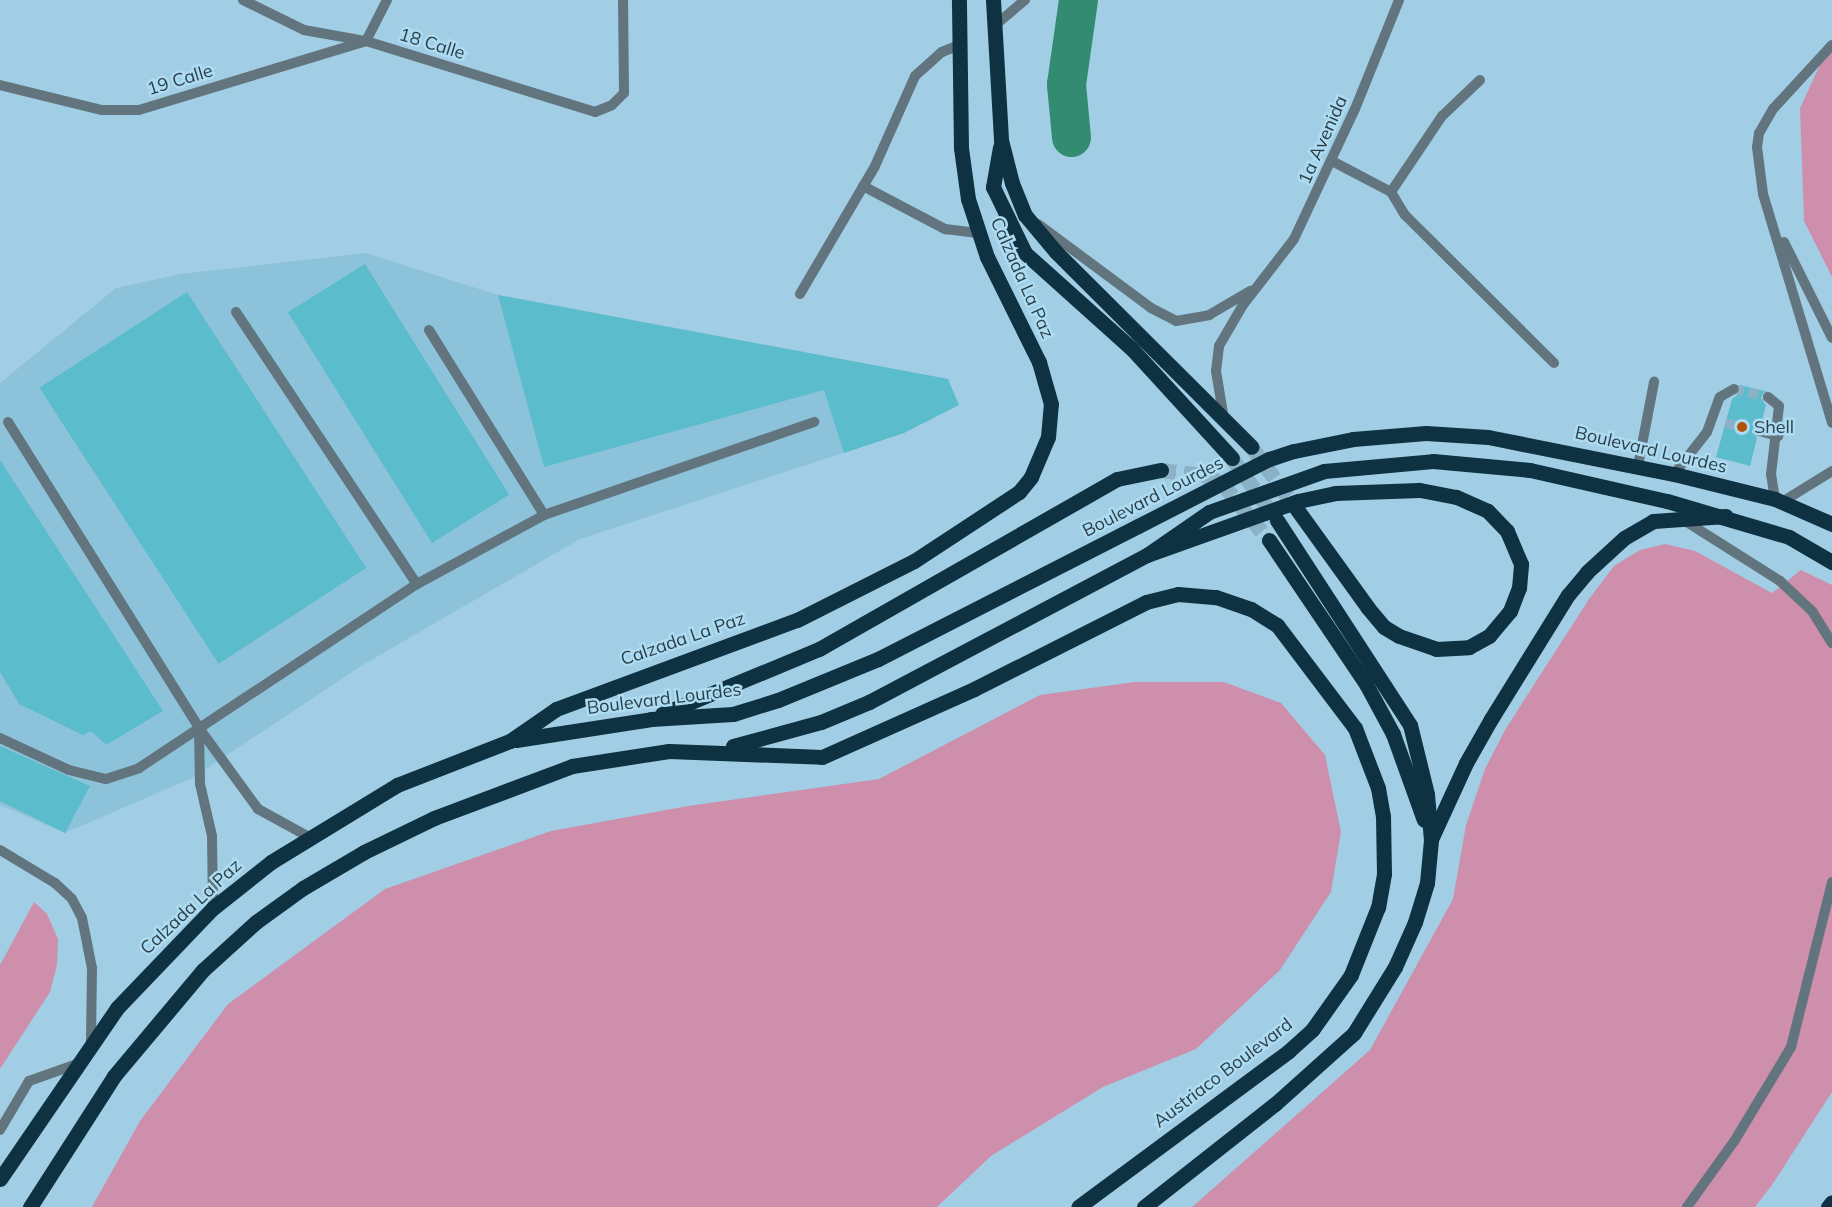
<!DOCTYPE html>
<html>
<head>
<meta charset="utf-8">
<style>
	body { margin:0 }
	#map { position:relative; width:1832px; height:1207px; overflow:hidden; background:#a1cee4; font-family:Mulish,sans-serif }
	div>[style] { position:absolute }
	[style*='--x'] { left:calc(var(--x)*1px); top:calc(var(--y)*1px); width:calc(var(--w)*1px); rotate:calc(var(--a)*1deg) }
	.built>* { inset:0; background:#8dc2db }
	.green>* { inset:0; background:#ce8fad }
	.river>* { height:39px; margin:-19.5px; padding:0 19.5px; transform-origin:19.5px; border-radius:19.5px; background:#338c71 }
	.building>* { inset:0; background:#5bbccc; transform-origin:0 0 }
	.minor-tunnel>* { height:10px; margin-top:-5px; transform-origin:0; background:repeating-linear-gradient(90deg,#8ab1c5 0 10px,transparent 0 15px) }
	.major-tunnel>* { height:15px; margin-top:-7.5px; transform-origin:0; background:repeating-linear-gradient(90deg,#8ab1c5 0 15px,transparent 0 23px) }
	.minor>* { height:10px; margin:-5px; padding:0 5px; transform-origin:5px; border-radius:5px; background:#62747d }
	.major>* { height:15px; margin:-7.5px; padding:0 7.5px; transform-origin:7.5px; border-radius:7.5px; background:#0e3241 }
	.major-bridge>* { height:15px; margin:-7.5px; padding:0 7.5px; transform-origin:7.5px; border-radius:7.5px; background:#0e3241 }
	.dots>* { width:16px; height:16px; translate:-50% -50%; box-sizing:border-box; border:3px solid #addbf2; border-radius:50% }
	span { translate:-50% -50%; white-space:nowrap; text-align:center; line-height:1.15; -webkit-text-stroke:5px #addbf2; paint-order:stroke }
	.street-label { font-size:18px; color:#2c3f48 }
	.poi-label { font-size:18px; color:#2c3f48 }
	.left { translate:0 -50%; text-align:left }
</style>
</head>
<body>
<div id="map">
	<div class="built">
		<i style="clip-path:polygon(366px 253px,498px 295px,948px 379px,904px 433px,580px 539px,361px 666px,192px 778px,65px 833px,0 805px,0 383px,116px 288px,181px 274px)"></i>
	</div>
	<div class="green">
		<i style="clip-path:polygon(1832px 39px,1832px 277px,1804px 221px,1800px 108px)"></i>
		<i style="clip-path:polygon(1665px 544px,1695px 551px,1772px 593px,1801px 570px,1832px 585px,1832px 1092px,1772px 1185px,1755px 1207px,1192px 1207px,1370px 1050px,1453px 899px,1466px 825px,1485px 769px,1505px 730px,1589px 599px,1614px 566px,1640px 550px)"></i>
		<i style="clip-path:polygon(1135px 682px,1224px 682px,1281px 703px,1325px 755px,1341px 832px,1331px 892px,1280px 970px,1196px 1049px,1103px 1087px,991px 1156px,937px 1207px,92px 1207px,140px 1121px,228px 1004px,385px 889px,551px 831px,688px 806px,879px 779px,1040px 695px)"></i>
		<i style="clip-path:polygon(34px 902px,47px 914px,58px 939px,57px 965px,50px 992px,0 1069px,0 965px)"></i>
	</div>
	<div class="river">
		<i style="--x:1071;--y:137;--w:53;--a:-95.4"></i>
		<i style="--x:1066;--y:84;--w:85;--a:-81.9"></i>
	</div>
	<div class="building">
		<i style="left:365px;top:264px;width:272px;height:91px;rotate:58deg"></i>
		<i style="left:187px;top:292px;width:329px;height:176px;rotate:57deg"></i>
		<i style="clip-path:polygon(498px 295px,948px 379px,959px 405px,904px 433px,844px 453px,824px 390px,544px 467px)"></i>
		<i style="clip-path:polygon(1740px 385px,1764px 391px,1761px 399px,1766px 405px,1761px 424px,1752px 430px,1757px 438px,1750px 466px,1716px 457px,1732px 399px,1740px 393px)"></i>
		<i style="clip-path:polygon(0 460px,163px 711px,106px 745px,91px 731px,83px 735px,19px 704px,0 672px)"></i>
		<i style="clip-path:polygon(0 746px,90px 786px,65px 833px,0 801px)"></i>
	</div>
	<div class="minor-tunnel">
		<i style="--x:1734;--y:389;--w:35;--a:13"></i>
		<i style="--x:1725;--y:423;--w:35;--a:13"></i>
	</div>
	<div class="major-tunnel">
		<i style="--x:1252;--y:447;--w:75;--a:54.2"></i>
		<i style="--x:1232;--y:458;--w:77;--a:54"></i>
		<i style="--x:1161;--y:470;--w:43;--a:6.6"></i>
		<i style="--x:1204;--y:475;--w:21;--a:25"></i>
		<i style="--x:1223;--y:484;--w:72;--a:50.6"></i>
	</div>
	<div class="minor">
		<i style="--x:243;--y:0;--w:68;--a:26.2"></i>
		<i style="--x:304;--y:30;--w:63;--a:10.1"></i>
		<i style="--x:366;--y:41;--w:240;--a:17.2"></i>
		<i style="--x:595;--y:112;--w:18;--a:-22"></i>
		<i style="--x:612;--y:105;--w:17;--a:-45"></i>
		<i style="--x:624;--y:93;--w:93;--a:-90.6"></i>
		<i style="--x:993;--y:27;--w:42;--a:-40.2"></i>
		<i style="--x:1832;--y:45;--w:87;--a:132.7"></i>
		<i style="--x:1773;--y:109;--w:28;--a:120"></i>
		<i style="--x:1759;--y:133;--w:14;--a:98"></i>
		<i style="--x:1757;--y:147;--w:47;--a:82.7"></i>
		<i style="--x:1763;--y:194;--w:239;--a:73.2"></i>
		<i style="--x:1480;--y:80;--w:52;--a:136.5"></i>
		<i style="--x:1442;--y:116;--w:92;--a:123.9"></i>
		<i style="--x:1391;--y:192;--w:27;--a:59"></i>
		<i style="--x:1405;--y:215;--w:210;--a:44.8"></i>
		<i style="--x:0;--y:85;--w:105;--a:13.8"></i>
		<i style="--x:102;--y:110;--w:37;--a:0"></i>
		<i style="--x:139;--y:110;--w:237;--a:-16.9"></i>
		<i style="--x:366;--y:41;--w:46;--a:-62.9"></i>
		<i style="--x:1332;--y:161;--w:67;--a:27.7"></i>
		<i style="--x:863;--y:186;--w:93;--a:27.7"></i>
		<i style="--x:945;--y:229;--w:33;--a:7"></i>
		<i style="--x:1038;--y:224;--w:141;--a:36.6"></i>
		<i style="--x:1151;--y:308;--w:28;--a:27"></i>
		<i style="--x:1176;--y:321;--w:34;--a:-10"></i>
		<i style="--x:1209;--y:315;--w:48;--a:-30.3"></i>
		<i style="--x:1784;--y:242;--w:107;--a:63.4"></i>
		<i style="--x:800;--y:294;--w:148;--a:-59.6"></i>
		<i style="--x:875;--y:166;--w:98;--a:-66"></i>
		<i style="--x:915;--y:76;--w:36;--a:-42"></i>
		<i style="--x:942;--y:52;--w:18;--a:-22"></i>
		<i style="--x:236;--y:312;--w:327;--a:56.4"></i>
		<i style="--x:429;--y:330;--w:218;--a:58.1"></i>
		<i style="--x:1768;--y:397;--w:14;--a:39"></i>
		<i style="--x:1779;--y:406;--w:68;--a:96.7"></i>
		<i style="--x:1771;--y:474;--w:25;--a:81"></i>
		<i style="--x:1224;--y:419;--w:49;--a:-99.5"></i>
		<i style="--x:1216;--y:371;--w:25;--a:-83"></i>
		<i style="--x:1219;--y:346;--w:48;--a:-59.7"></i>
		<i style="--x:1243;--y:305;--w:83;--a:-52.3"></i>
		<i style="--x:1294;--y:239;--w:144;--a:-64.9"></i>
		<i style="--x:1355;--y:109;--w:118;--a:-68"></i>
		<i style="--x:8;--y:422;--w:361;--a:58"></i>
		<i style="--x:199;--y:728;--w:100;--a:53.9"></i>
		<i style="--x:258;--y:809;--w:58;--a:28.8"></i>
		<i style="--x:1759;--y:431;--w:20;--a:15"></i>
		<i style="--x:1638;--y:466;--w:86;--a:-79.2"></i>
		<i style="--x:1674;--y:474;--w:53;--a:-51.8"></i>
		<i style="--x:1707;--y:432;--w:37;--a:-70"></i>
		<i style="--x:1720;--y:397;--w:16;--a:-30"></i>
		<i style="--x:1782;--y:502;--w:59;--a:-31.8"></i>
		<i style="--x:1682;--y:519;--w:116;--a:32.3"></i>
		<i style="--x:1780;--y:581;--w:44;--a:43.2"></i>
		<i style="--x:1812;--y:611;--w:38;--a:58"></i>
		<i style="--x:199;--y:728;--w:56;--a:89"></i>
		<i style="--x:200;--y:784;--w:53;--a:77"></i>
		<i style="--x:212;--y:836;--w:72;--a:89.2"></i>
		<i style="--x:0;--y:738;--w:76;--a:24.9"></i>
		<i style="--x:69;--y:770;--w:38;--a:14"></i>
		<i style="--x:106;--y:779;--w:35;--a:-18"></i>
		<i style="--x:139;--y:768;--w:333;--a:-33.5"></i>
		<i style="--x:417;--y:584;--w:145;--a:-28.5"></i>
		<i style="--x:544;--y:515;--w:286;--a:-19"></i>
		<i style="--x:0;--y:850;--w:64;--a:31"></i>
		<i style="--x:55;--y:883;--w:23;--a:43"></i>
		<i style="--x:72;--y:899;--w:21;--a:62"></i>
		<i style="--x:82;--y:918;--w:51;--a:78.7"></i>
		<i style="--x:92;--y:968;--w:75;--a:90.8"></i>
		<i style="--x:0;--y:1130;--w:57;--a:-59.4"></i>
		<i style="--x:29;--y:1081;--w:51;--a:-19.5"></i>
		<i style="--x:1687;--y:1207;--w:82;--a:-54.4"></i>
		<i style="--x:1735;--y:1140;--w:109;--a:-58.9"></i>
		<i style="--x:1791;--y:1047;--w:170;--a:-76"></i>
	</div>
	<div class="major">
		<i style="--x:993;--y:0;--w:140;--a:86.7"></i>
		<i style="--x:1001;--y:140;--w:44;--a:75.7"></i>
		<i style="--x:1012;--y:183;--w:35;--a:68"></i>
		<i style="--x:1025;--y:215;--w:48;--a:50"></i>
		<i style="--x:1056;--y:252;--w:276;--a:44.9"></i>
		<i style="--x:1000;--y:147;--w:41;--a:99.9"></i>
		<i style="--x:993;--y:187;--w:73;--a:64.1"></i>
		<i style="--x:1025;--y:253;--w:144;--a:41.9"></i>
		<i style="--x:1132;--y:349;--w:148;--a:47.5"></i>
		<i style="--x:1426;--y:433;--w:62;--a:3.7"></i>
		<i style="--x:1488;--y:437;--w:190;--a:11.3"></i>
		<i style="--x:1674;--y:474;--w:104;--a:13.9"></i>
		<i style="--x:1775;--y:499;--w:62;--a:23.7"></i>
		<i style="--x:1433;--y:461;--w:97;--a:5.3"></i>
		<i style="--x:1530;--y:470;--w:140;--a:12.8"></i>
		<i style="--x:1667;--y:501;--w:127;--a:16.4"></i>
		<i style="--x:1789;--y:537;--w:50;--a:30.2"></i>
		<i style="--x:1296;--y:508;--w:123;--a:54.2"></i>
		<i style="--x:1368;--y:608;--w:25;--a:50"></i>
		<i style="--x:1384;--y:627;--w:17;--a:31"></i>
		<i style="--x:1399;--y:636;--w:39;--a:19"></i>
		<i style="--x:1436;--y:649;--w:33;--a:-3"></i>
		<i style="--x:1469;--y:647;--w:23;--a:-29"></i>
		<i style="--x:1489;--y:636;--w:33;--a:-50"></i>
		<i style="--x:1510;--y:611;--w:25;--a:-69"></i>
		<i style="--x:1519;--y:588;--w:24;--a:-85"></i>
		<i style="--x:1521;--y:564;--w:36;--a:-113"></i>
		<i style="--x:1507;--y:531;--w:28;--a:-134"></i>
		<i style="--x:1488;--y:511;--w:35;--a:-156"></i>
		<i style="--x:1456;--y:497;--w:38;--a:-169"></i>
		<i style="--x:1419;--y:490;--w:84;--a:178"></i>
		<i style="--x:1269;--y:540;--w:174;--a:56"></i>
		<i style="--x:1366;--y:684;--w:57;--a:61.6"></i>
		<i style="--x:1393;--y:734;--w:91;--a:70.2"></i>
		<i style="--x:662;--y:714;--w:170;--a:-22.5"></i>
		<i style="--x:819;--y:649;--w:343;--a:-29.7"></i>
		<i style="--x:1117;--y:479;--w:45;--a:-11.6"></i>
		<i style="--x:516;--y:740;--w:137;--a:-8.8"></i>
		<i style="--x:651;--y:719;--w:82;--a:-3.5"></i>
		<i style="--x:733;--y:714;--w:47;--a:-17.3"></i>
		<i style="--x:778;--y:700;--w:108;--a:-22.3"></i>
		<i style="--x:878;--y:659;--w:292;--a:-27.1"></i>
		<i style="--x:733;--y:746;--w:91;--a:-15.3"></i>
		<i style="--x:821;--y:722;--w:52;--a:-22.6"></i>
		<i style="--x:869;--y:702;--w:314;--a:-27.9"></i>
		<i style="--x:1147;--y:555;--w:75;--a:-34.7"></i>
		<i style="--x:1432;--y:837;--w:81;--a:-65.3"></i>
		<i style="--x:1466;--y:763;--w:51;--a:-60.4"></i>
		<i style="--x:1491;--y:719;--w:146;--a:-58.2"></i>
		<i style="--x:1568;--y:595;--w:30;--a:-50"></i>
		<i style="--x:1587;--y:572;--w:50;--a:-42.6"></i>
		<i style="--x:1624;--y:538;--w:34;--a:-30"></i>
		<i style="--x:1653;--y:521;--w:73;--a:-3.9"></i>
		<i style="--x:0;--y:1179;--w:207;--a:-55.6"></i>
		<i style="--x:117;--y:1008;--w:139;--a:-46.2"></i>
		<i style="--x:213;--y:908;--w:74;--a:-38.4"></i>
		<i style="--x:271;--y:862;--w:148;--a:-31.4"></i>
		<i style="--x:397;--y:785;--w:121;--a:-21.3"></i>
		<i style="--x:510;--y:741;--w:56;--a:-34.8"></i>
		<i style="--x:556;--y:709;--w:257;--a:-20.3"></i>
		<i style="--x:797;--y:620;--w:131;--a:-26.8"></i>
		<i style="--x:914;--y:561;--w:126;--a:-33.3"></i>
		<i style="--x:1019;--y:492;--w:19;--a:-51"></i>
		<i style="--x:1031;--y:477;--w:43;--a:-67"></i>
		<i style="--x:1048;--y:437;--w:33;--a:-85"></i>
		<i style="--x:1051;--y:404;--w:44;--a:-105.9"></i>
		<i style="--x:1039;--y:362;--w:117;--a:-116.3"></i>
		<i style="--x:987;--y:257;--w:61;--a:-108.1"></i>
		<i style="--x:968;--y:199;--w:51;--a:-97.8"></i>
		<i style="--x:961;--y:148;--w:148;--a:-90.8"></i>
		<i style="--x:30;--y:1207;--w:156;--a:-57.3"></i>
		<i style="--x:114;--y:1076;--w:138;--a:-50"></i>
		<i style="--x:203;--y:970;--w:72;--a:-42.2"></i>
		<i style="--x:256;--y:922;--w:58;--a:-35.9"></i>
		<i style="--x:303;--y:888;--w:71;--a:-30.5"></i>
		<i style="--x:364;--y:852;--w:78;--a:-25.9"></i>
		<i style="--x:434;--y:818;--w:147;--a:-20.6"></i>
		<i style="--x:572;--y:766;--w:98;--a:-8.8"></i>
		<i style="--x:669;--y:751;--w:153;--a:2.2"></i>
		<i style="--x:822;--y:757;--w:167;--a:-24.1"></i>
		<i style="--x:974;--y:689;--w:193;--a:-26.8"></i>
		<i style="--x:1146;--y:602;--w:33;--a:-14"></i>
		<i style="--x:1178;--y:594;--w:38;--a:5"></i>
		<i style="--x:1216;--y:597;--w:37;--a:19"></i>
		<i style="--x:1251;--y:609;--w:31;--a:32"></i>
		<i style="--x:1277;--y:625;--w:129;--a:52.9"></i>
		<i style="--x:1355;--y:728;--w:64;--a:69"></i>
		<i style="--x:1378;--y:788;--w:28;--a:80"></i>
		<i style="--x:1383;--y:816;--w:58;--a:89"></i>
		<i style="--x:1384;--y:874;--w:34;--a:100"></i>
		<i style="--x:1378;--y:907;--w:73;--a:111.7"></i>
		<i style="--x:1351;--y:975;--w:67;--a:125.3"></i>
		<i style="--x:1312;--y:1030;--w:31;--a:138"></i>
		<i style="--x:1289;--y:1051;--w:262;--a:143.5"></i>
		<i style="--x:1144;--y:1207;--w:167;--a:-38.2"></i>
		<i style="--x:1275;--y:1104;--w:106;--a:-41.9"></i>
		<i style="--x:1354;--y:1033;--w:78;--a:-58.2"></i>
		<i style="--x:1395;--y:967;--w:49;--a:-66"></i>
		<i style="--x:1415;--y:922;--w:41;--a:-72.9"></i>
		<i style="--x:1427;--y:883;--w:43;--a:-84.7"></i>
		<i style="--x:1431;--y:840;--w:46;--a:-95"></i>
		<i style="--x:1427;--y:794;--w:71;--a:-103.8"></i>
		<i style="--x:1410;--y:725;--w:244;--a:-123"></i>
		<i style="--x:1828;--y:1207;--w:6;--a:-51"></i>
	</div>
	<div class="major-bridge">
		<i style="--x:1209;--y:512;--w:122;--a:-19.6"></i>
		<i style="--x:1324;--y:471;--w:109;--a:-5.2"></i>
		<i style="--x:1138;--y:526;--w:147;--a:-27.1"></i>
		<i style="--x:1269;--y:459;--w:26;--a:-18"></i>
		<i style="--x:1294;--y:451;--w:60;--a:-11.5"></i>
		<i style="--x:1353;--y:439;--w:73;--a:-4.7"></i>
		<i style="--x:1147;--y:555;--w:160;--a:-19.7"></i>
		<i style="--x:1298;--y:501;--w:38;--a:-12"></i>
	</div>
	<div class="dots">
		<i style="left:1742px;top:427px;background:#b15204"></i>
	</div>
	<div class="street-label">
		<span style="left:432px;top:44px;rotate:17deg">18 Calle</span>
		<span style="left:180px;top:80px;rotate:-17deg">19 Calle</span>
		<span style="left:1323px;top:140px;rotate:-66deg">1a Avenida</span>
		<span style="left:1022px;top:278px;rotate:66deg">Calzada La Paz</span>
		<span style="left:1651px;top:450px;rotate:13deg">Boulevard Lourdes</span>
		<span style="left:1153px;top:497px;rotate:-27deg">Boulevard Lourdes</span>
		<span style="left:683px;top:639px;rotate:-19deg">Calzada La Paz</span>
		<span style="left:664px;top:699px;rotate:-7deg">Boulevard Lourdes</span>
		<span style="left:191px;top:907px;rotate:-43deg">Calzada La Paz</span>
		<span style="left:1223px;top:1073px;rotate:-37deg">Austriaco Boulevard</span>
	</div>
	<div class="poi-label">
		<span class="left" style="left:1754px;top:427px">Shell</span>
	</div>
</div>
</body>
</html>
